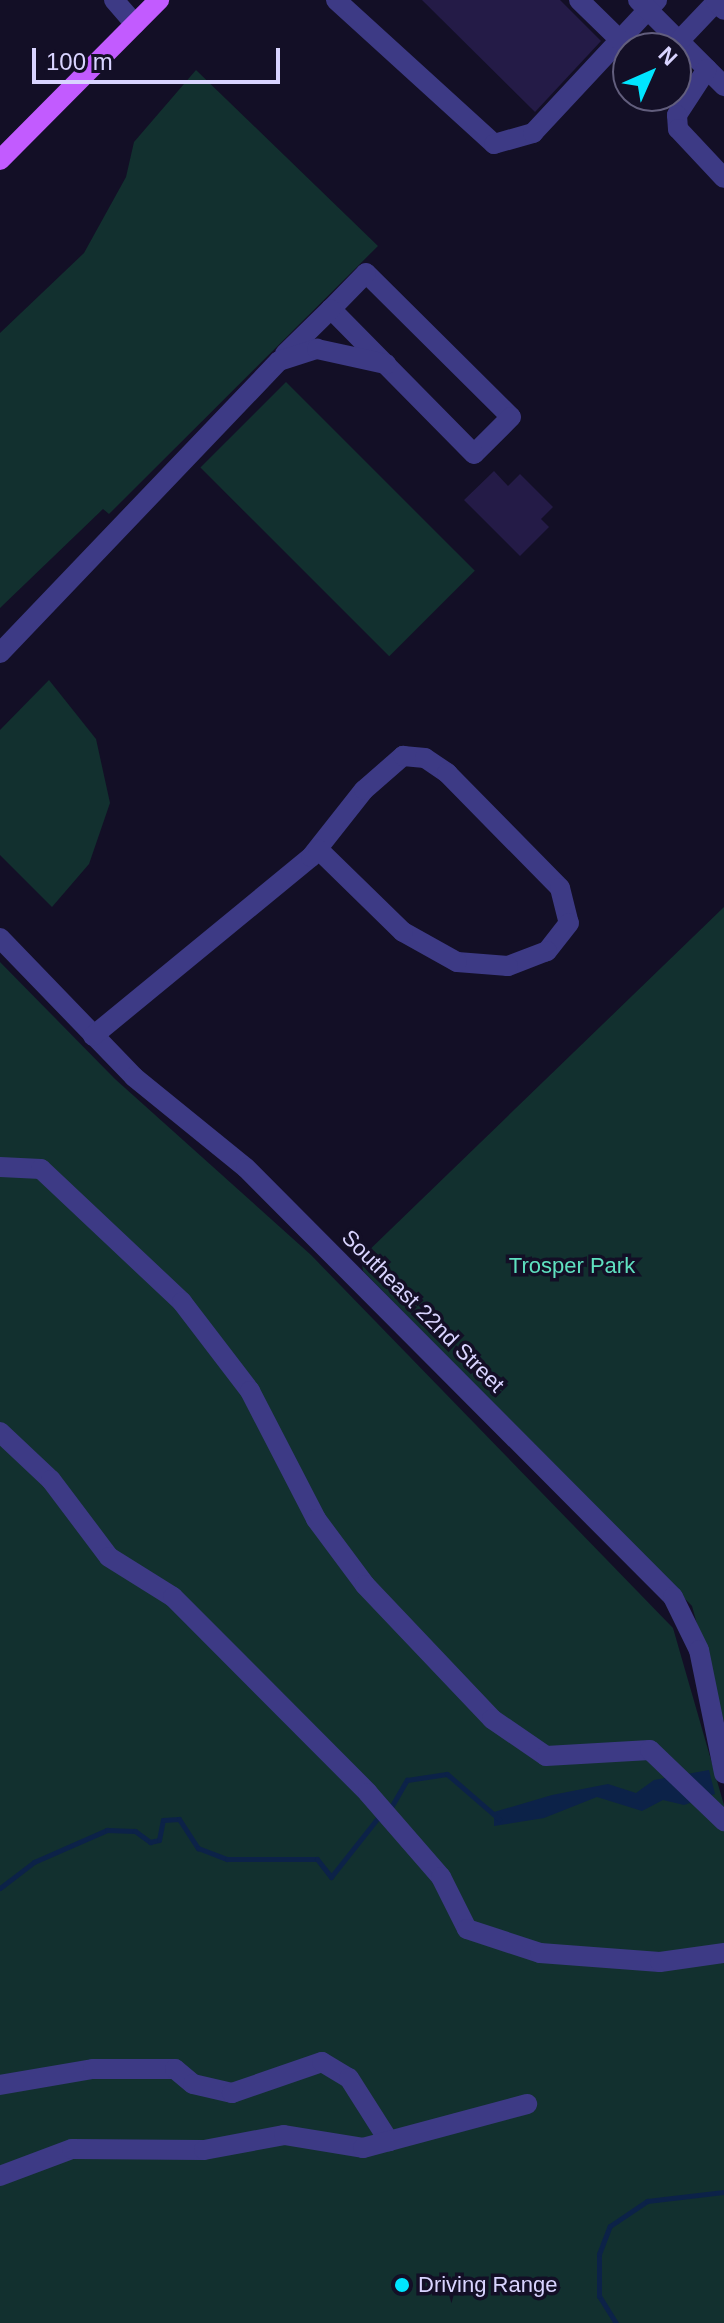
<!DOCTYPE html>
<html>
<head>
<meta charset="utf-8">
<style>
	body { margin:0 }
	#map { position:relative; width:724px; height:2323px; overflow:hidden; background:#130f26; font-family:Helvetica,sans-serif }
	div>[style] { position:absolute }
	[style*='--x'] { left:calc(var(--x)*1px); top:calc(var(--y)*1px); width:calc(var(--w)*1px); rotate:calc(var(--a)*1deg) }
	.green>* { inset:0; background:#12302f; transform-origin:0 0 }
	.water>* { inset:0; background:#0c2248 }
	.stream>* { height:5px; margin:-2.5px; padding:0 2.5px; transform-origin:2.5px; border-radius:2.5px; background:#0c2248 }
	.building>* { inset:0; background:#241b47 }
	.minor>* { height:20px; margin:-10px; padding:0 10px; transform-origin:10px; border-radius:10px; background:#3d3a85 }
	.major>* { height:20px; margin:-10px; padding:0 10px; transform-origin:10px; border-radius:10px; background:#c25bff }
	.dots>* { width:22px; height:22px; translate:-50% -50%; box-sizing:border-box; border:4px solid #130f26; border-radius:50% }
	span { translate:-50% -50%; white-space:nowrap; text-align:center; line-height:1.15; -webkit-text-stroke:7px #130f26; paint-order:stroke }
	.park-label { font-size:22px; color:#5fe0c0 }
	.street-label { font-size:22px; color:#d9d4ff }
	.poi-label { font-size:22px; color:#d9d4ff }
	.left { translate:0 -50%; text-align:left }
	.north { position:absolute; left:612px; top:32px; width:80px; height:80px; box-sizing:border-box; background:#130f26; border:2px solid #625e7d; border-radius:50%; rotate:45deg; font-size:22px; font-weight:700; line-height:32px; text-align:center; color:#d9d4ff }
	.north::after { content:''; display:block; margin:auto; width:28px; height:36px; background:#00e5ff; clip-path:polygon(50% 0,100% 100%,50% 72%,0 100%) }
	.scale { position:absolute; left:32px; top:48px; width:248px; height:36px; box-sizing:border-box; border:4px solid #d9d4ff; border-top:0; padding-left:10px; font-size:24px; line-height:28px; white-space:nowrap; color:#d9d4ff; -webkit-text-stroke:6px #130f26; paint-order:stroke }
</style>
</head>
<body>
<div id="map">
	<div class="green">
		<i style="clip-path:polygon(196px 70px,378px 246px,109px 514px,103px 509px,0 608px,0 333px,84px 253px,126px 177px,134px 142px)"></i>
		<i style="left:286px;top:382px;width:267px;height:121px;rotate:45deg"></i>
		<i style="clip-path:polygon(49px 680px,96px 739px,110px 803px,89px 864px,52px 907px,0 855px,0 730px)"></i>
		<i style="clip-path:polygon(724px 907px,724px 1722px,692px 1606px,363px 1271px,361px 1258px)"></i>
		<i style="clip-path:polygon(0 962px,115px 1079px,311px 1255px,673px 1628px,724px 1805px,724px 2323px,0 2323px)"></i>
	</div>
	<div class="water">
		<i style="clip-path:polygon(709px 1770px,715px 1794px,684px 1805px,663px 1800px,642px 1811px,597px 1797px,544px 1818px,494px 1826px,494px 1812px,552px 1795px,608px 1784px,636px 1793px,654px 1780px)"></i>
	</div>
	<div class="stream">
		<i style="--x:390;--y:1809;--w:34;--a:-60"></i>
		<i style="--x:407;--y:1780;--w:40;--a:-8.5"></i>
		<i style="--x:447;--y:1774;--w:69;--a:40.9"></i>
		<i style="--x:0;--y:1888;--w:43;--a:-37.4"></i>
		<i style="--x:34;--y:1862;--w:80;--a:-23.7"></i>
		<i style="--x:107;--y:1830;--w:28;--a:2"></i>
		<i style="--x:135;--y:1831;--w:19;--a:36"></i>
		<i style="--x:150;--y:1842;--w:9;--a:-13"></i>
		<i style="--x:159;--y:1840;--w:20;--a:-79"></i>
		<i style="--x:163;--y:1820;--w:16;--a:-4"></i>
		<i style="--x:179;--y:1819;--w:35;--a:57"></i>
		<i style="--x:198;--y:1848;--w:31;--a:21"></i>
		<i style="--x:227;--y:1859;--w:90;--a:0"></i>
		<i style="--x:317;--y:1859;--w:23;--a:52"></i>
		<i style="--x:331;--y:1877;--w:80;--a:-51.6"></i>
		<i style="--x:616;--y:2323;--w:32;--a:-122"></i>
		<i style="--x:599;--y:2296;--w:42;--a:-90"></i>
		<i style="--x:599;--y:2254;--w:30;--a:-69"></i>
		<i style="--x:610;--y:2226;--w:45;--a:-34"></i>
		<i style="--x:647;--y:2201;--w:78;--a:-6.7"></i>
	</div>
	<div class="building">
		<i style="clip-path:polygon(422px 0,560px 0,601px 41px,535px 112px)"></i>
		<i style="clip-path:polygon(494px 471px,508px 486px,520px 474px,553px 507px,541px 519px,549px 527px,520px 556px,464px 500px)"></i>
	</div>
	<div class="minor">
		<i style="--x:114;--y:0;--w:32;--a:49"></i>
		<i style="--x:336;--y:0;--w:214;--a:42.3"></i>
		<i style="--x:494;--y:144;--w:41;--a:-15.8"></i>
		<i style="--x:533;--y:133;--w:182;--a:-47"></i>
		<i style="--x:579;--y:0;--w:57;--a:44.3"></i>
		<i style="--x:638;--y:0;--w:122;--a:45"></i>
		<i style="--x:680;--y:40;--w:52;--a:-46.5"></i>
		<i style="--x:716;--y:2;--w:11;--a:45"></i>
		<i style="--x:707;--y:69;--w:55;--a:123.1"></i>
		<i style="--x:677;--y:115;--w:14;--a:86"></i>
		<i style="--x:678;--y:129;--w:67;--a:46.8"></i>
		<i style="--x:366;--y:273;--w:204;--a:44.8"></i>
		<i style="--x:511;--y:417;--w:52;--a:135"></i>
		<i style="--x:474;--y:454;--w:204;--a:-134.6"></i>
		<i style="--x:331;--y:309;--w:50;--a:-45.8"></i>
		<i style="--x:285;--y:354;--w:64;--a:-44.4"></i>
		<i style="--x:0;--y:653;--w:404;--a:-46.3"></i>
		<i style="--x:279;--y:361;--w:40;--a:-18"></i>
		<i style="--x:317;--y:349;--w:71;--a:12.3"></i>
		<i style="--x:0;--y:938;--w:193;--a:46"></i>
		<i style="--x:134;--y:1077;--w:144;--a:39.1"></i>
		<i style="--x:246;--y:1168;--w:605;--a:45.13"></i>
		<i style="--x:673;--y:1597;--w:59;--a:63.9"></i>
		<i style="--x:699;--y:1650;--w:126;--a:78.5"></i>
		<i style="--x:93;--y:1036;--w:282;--a:-39.4"></i>
		<i style="--x:311;--y:857;--w:85;--a:-51.7"></i>
		<i style="--x:364;--y:790;--w:52;--a:-41.1"></i>
		<i style="--x:403;--y:756;--w:22;--a:5"></i>
		<i style="--x:425;--y:758;--w:27;--a:34"></i>
		<i style="--x:447;--y:773;--w:161;--a:45.5"></i>
		<i style="--x:560;--y:888;--w:36;--a:76"></i>
		<i style="--x:569;--y:923;--w:36;--a:128"></i>
		<i style="--x:547;--y:951;--w:42;--a:159"></i>
		<i style="--x:508;--y:966;--w:51;--a:-175.5"></i>
		<i style="--x:457;--y:962;--w:62;--a:-150.9"></i>
		<i style="--x:403;--y:932;--w:119;--a:-135.7"></i>
		<i style="--x:0;--y:1167;--w:41;--a:2.8"></i>
		<i style="--x:41;--y:1169;--w:194;--a:43.3"></i>
		<i style="--x:182;--y:1302;--w:112;--a:52.6"></i>
		<i style="--x:250;--y:1391;--w:144;--a:62.7"></i>
		<i style="--x:316;--y:1519;--w:82;--a:53.4"></i>
		<i style="--x:365;--y:1585;--w:185;--a:46.5"></i>
		<i style="--x:492;--y:1719;--w:65;--a:34.4"></i>
		<i style="--x:546;--y:1756;--w:104;--a:-3.3"></i>
		<i style="--x:650;--y:1750;--w:103;--a:43.8"></i>
		<i style="--x:0;--y:1432;--w:70;--a:43.3"></i>
		<i style="--x:51;--y:1480;--w:96;--a:53"></i>
		<i style="--x:109;--y:1557;--w:75;--a:32"></i>
		<i style="--x:173;--y:1597;--w:276;--a:45.1"></i>
		<i style="--x:368;--y:1793;--w:111;--a:49"></i>
		<i style="--x:441;--y:1877;--w:58;--a:63.4"></i>
		<i style="--x:467;--y:1929;--w:77;--a:18.2"></i>
		<i style="--x:540;--y:1953;--w:120;--a:4.3"></i>
		<i style="--x:660;--y:1962;--w:65;--a:-8"></i>
		<i style="--x:0;--y:2085;--w:94;--a:-9.8"></i>
		<i style="--x:93;--y:2069;--w:82;--a:0"></i>
		<i style="--x:175;--y:2069;--w:23;--a:40"></i>
		<i style="--x:193;--y:2084;--w:40;--a:13"></i>
		<i style="--x:232;--y:2093;--w:95;--a:-19"></i>
		<i style="--x:322;--y:2062;--w:31;--a:31"></i>
		<i style="--x:349;--y:2078;--w:75;--a:57.6"></i>
		<i style="--x:0;--y:2176;--w:77;--a:-20.6"></i>
		<i style="--x:72;--y:2149;--w:132;--a:0.4"></i>
		<i style="--x:204;--y:2150;--w:81;--a:-10.6"></i>
		<i style="--x:284;--y:2135;--w:80;--a:9.3"></i>
		<i style="--x:363;--y:2148;--w:170;--a:-15"></i>
	</div>
	<div class="major">
		<i style="--x:0;--y:160;--w:226;--a:-45.2"></i>
	</div>
	<div class="dots">
		<i style="left:402px;top:2285px;background:#00e5ff"></i>
	</div>
	<div class="park-label">
		<span style="left:572px;top:1266px">Trosper Park</span>
	</div>
	<div class="street-label">
		<span style="left:423px;top:1311px;rotate:45deg">Southeast 22nd Street</span>
	</div>
	<div class="poi-label">
		<span class="left" style="left:418px;top:2285px">Driving Range</span>
	</div>
	<div class="north">N</div>
	<div class="scale">100 m</div>
</div>
</body>
</html>
